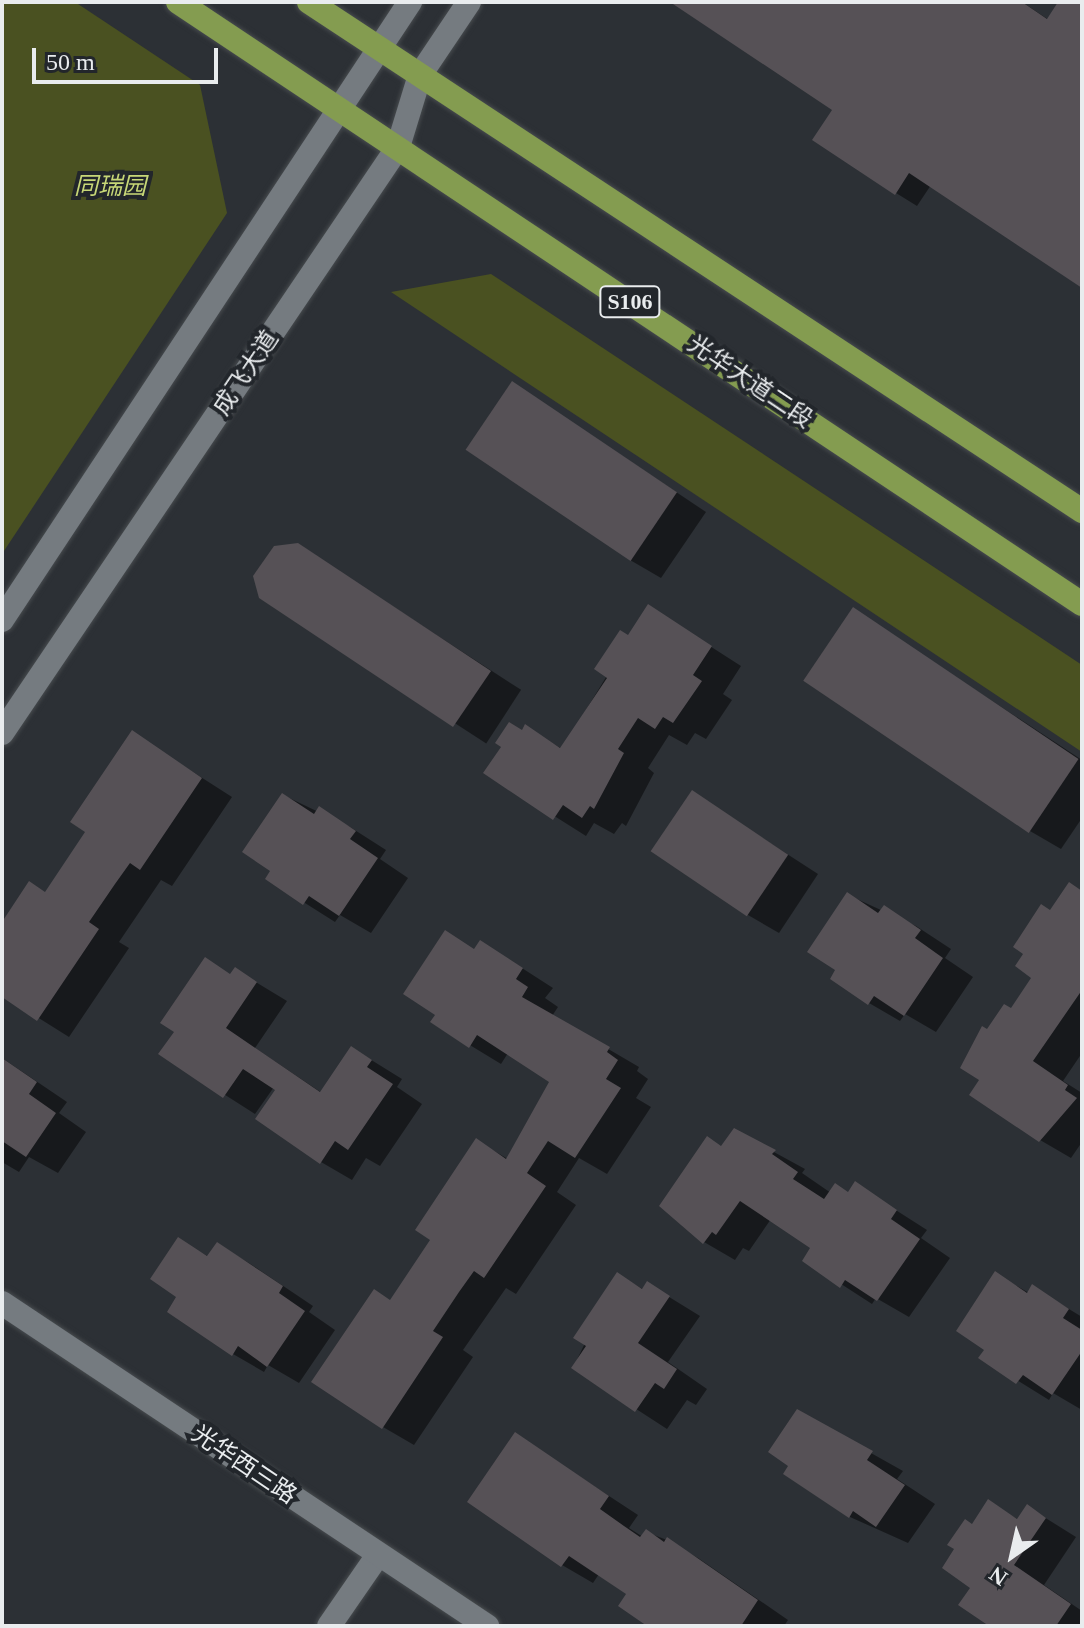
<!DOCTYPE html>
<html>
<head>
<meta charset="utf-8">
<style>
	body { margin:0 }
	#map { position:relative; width:1084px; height:1628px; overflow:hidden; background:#2c3035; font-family:"Times New Roman","Noto Sans SC",serif }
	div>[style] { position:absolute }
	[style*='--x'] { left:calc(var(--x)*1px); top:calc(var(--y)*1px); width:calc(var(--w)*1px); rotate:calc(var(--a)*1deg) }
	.green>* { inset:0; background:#4a5121 }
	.shadow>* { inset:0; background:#0007; transform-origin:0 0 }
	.building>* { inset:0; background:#565156; transform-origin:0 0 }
	.roads { filter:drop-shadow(0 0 2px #474b4e) drop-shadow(0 0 2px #474b4e) }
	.street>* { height:24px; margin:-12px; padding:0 12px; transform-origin:12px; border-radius:12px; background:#757b80 }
	.secondary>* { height:24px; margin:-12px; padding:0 12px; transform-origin:12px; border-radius:12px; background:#757b80 }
	.primary>* { height:24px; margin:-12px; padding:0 12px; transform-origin:12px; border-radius:12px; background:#849c50 }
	span { translate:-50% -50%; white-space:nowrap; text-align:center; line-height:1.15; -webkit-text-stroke:8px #22262b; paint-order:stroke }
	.shield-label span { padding:2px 6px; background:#22262b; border:2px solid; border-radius:6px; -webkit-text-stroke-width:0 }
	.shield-label { font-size:22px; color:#e9ecee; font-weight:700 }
	.park-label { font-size:24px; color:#c7d777; font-style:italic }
	.street-label { font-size:24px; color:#e9ecee }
	.frame { position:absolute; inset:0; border:4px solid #e9ecee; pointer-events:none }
	.north { position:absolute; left:972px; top:1516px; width:80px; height:80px; -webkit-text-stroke:6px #22262b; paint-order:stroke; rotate:214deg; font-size:22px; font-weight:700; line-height:32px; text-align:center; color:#e9ecee }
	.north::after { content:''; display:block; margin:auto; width:28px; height:36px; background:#e9ecee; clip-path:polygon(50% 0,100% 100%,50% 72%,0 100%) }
	.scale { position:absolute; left:32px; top:48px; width:186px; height:36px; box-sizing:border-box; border:4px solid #e9ecee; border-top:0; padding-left:10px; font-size:24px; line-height:28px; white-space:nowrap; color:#e9ecee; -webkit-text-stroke:6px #22262b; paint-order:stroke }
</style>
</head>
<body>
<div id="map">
	<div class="green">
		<i style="clip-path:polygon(2px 2px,75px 2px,200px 85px,227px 213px,2px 554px)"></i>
		<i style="clip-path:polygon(491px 274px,1082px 665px,1082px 752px,391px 292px)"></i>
	</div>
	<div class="shadow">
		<i style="clip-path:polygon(673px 2px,1022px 2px,1049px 20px,1061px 2px,1082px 2px,1082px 286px,931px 185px,917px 206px,896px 193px,835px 110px)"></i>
		<i style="clip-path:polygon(513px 383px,706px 512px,661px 578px,630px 560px)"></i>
		<i style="left:298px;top:545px;width:266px;height:64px;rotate:33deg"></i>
		<i style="clip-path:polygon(649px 607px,741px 666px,723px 694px,732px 700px,706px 739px,695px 733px,687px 745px,669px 735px,648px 768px,654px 773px,626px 826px,622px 823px,614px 834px,594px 823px,586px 836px,486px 773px,526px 727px,562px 749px)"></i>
		<i style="clip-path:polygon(854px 610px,1082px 760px,1082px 818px,1061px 849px,1030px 831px)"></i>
		<i style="clip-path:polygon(132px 733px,232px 797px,172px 886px,161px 880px,119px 942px,129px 948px,69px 1037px,2px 995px,2px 925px,46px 893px,88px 832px)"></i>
		<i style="clip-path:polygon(693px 793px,818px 874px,779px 933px,748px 915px)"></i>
		<i style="clip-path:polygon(283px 795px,350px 827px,386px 850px,380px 859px,408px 878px,371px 933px,340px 915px,335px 922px,267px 879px,273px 870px)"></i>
		<i style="clip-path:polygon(1082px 892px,1082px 1053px,1063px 1081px,1082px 1093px,1082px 1142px,1071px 1158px,1040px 1140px,982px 1080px,987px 1031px,1012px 1011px,1034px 977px,1051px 912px)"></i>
		<i style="clip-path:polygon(848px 895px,916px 926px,951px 949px,945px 958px,973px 977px,936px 1032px,905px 1014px,900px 1021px,869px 1003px,838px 970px)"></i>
		<i style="clip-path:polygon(476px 950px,511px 961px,553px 988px,545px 998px,558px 1007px,552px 1016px,639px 1067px,637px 1071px,648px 1079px,636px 1098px,651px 1107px,607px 1174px,579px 1158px,557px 1192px,576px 1205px,516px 1294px,506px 1288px,463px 1350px,473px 1357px,414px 1445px,383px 1427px,391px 1301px,433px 1240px,477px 1141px,508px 1159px,551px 1081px,508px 1053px,501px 1064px,432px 1022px)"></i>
		<i style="clip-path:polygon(236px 970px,287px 1001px,255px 1048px,322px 1093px,352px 1048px,402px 1079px,397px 1087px,422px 1104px,380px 1166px,366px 1158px,352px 1180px,321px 1162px,274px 1087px,255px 1114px,161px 1054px)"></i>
		<i style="clip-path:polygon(2px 1058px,67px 1102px,59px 1113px,86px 1132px,58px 1173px,29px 1157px,19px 1172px,2px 1162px)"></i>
		<i style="clip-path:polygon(734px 1130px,805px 1169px,802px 1173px,831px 1193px,849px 1193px,855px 1184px,927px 1230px,921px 1238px,950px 1258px,909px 1317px,876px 1298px,872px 1304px,804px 1260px,813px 1248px,771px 1219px,749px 1251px,743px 1248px,735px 1260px,704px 1242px,722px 1148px)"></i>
		<i style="clip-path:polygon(179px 1240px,209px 1257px,218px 1245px,249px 1263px,313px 1306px,309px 1312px,335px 1330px,299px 1383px,268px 1365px,264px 1372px,233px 1354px,179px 1296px)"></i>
		<i style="clip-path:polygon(618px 1274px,644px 1290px,648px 1284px,700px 1316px,668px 1362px,707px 1389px,696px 1405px,687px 1400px,667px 1429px,573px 1368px)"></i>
		<i style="clip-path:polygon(996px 1274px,1029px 1293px,1033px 1287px,1082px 1317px,1082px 1410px,1053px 1393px,1049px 1400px,981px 1358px,986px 1349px)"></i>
		<i style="clip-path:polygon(798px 1412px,903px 1471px,897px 1479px,935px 1504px,908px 1543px,850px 1517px,791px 1465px)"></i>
		<i style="clip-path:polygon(516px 1435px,638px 1515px,629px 1528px,643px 1537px,646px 1532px,667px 1540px,698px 1558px,788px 1620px,784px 1626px,650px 1626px,629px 1594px,599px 1574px,593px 1583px,562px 1565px)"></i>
		<i style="clip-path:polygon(988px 1502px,1019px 1520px,1028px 1507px,1076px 1537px,1044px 1585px,1082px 1611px,1082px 1626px,993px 1626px,973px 1588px,973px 1526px)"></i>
	</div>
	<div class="building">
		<i style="clip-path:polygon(670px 2px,1022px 2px,1047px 19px,1058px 2px,1082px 2px,1082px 288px,909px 173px,895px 195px,812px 140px,832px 110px)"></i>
		<i style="left:512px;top:381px;width:199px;height:83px;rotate:34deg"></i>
		<i style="clip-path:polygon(298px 543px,491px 671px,453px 727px,259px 598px,253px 576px,274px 546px)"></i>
		<i style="clip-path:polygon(648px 604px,712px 646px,693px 675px,702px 681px,673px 723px,663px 717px,655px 729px,638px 718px,618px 749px,624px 753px,594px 809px,590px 806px,582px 818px,563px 805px,553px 820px,483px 773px,501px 747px,495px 743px,509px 722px,522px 730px,525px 724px,560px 748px,607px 678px,594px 669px,620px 630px,628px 635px)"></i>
		<i style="left:853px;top:607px;width:272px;height:89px;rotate:34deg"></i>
		<i style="clip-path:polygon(132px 730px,202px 778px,140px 870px,130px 863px,115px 884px,89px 922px,99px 929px,37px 1021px,2px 997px,2px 922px,29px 881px,45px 892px,85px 832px,70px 822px)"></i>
		<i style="left:692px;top:790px;width:116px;height:74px;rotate:34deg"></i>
		<i style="clip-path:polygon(282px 793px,314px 814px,319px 806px,356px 831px,350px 839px,378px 858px,339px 916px,309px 896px,303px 905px,265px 879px,270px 871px,242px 852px)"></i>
		<i style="clip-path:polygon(1069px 882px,1082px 891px,1082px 990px,1033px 1061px,1068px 1085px,1065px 1090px,1077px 1098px,1039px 1142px,969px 1095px,979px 1080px,960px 1068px,982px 1026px,987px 1029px,1004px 1004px,1011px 1008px,1031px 978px,1015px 966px,1023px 954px,1013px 947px,1041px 904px,1050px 910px)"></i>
		<i style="clip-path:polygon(847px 892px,878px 913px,884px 905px,921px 930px,915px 938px,943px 958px,904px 1016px,874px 996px,868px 1005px,830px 979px,835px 970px,807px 952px)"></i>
		<i style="clip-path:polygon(445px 930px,474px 949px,480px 940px,523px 968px,516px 979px,528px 987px,522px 997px,610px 1047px,607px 1052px,618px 1060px,606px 1079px,621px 1088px,575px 1158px,548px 1141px,527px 1173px,546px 1186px,484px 1278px,474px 1271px,459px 1292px,433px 1331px,443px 1337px,382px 1429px,311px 1382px,374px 1289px,390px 1300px,430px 1240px,415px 1230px,476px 1138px,506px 1159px,549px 1082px,477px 1035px,469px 1048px,430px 1022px,435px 1015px,403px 994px)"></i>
		<i style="clip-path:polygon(205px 957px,230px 974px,235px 967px,257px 982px,226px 1028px,320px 1092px,351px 1046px,372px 1060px,367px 1067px,393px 1084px,348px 1150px,335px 1141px,320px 1164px,255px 1119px,275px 1090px,243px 1069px,223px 1098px,158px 1054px,174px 1032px,160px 1023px)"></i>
		<i style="clip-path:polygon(2px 1058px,37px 1082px,29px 1094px,56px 1113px,26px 1157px,2px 1141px)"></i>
		<i style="clip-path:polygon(734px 1128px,776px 1150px,772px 1154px,798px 1172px,793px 1179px,824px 1199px,835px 1183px,848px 1192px,855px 1181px,897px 1210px,891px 1219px,920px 1239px,877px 1301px,845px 1280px,840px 1288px,802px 1261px,810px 1248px,740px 1201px,716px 1235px,712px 1232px,703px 1244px,659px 1206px,707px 1136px,721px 1146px)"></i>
		<i style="clip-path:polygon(178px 1237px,207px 1256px,217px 1242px,283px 1286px,279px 1293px,305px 1311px,267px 1367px,238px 1346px,232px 1356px,167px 1312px,176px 1297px,150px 1279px)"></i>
		<i style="clip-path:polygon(995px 1271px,1027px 1293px,1032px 1284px,1069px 1309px,1063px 1318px,1082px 1330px,1082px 1351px,1052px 1395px,1023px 1375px,1016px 1384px,978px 1358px,984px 1350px,956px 1331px)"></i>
		<i style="clip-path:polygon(617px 1272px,642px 1289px,647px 1281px,670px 1296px,638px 1343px,677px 1369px,664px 1389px,655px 1383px,635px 1412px,571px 1368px,586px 1346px,573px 1338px)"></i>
		<i style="clip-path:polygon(797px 1409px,873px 1451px,867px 1460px,905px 1485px,876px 1527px,853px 1511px,849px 1518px,783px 1474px,788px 1466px,768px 1452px)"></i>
		<i style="clip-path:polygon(515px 1432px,609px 1496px,600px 1509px,624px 1526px,640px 1537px,646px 1529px,664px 1542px,667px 1537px,758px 1600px,741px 1626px,647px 1626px,618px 1606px,626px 1594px,569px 1556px,561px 1567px,467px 1502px)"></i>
		<i style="clip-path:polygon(988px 1499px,1017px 1519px,1027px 1504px,1046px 1518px,1014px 1565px,1071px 1604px,1056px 1626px,989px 1626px,958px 1605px,970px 1588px,942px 1568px,954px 1549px,947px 1545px,965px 1519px,972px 1524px)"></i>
	</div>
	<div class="roads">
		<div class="street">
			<i style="--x:329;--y:1626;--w:86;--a:-55.4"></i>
		</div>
		<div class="secondary">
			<i style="--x:2;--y:620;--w:741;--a:-56.57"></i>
			<i style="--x:2;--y:733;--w:707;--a:-55.95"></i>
			<i style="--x:398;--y:147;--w:75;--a:-73"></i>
			<i style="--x:420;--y:75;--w:88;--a:-56.1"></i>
			<i style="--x:2;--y:1303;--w:583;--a:33.66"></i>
		</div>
		<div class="primary">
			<i style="--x:178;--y:2;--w:1086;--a:33.66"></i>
			<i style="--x:309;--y:2;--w:926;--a:33.36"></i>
		</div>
	</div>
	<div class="shield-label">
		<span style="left:630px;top:302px">S106</span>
	</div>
	<div class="park-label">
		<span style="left:110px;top:187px">同瑞园</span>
	</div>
	<div class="street-label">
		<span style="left:246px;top:373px;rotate:-56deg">成飞大道</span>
		<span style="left:750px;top:382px;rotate:34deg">光华大道二段</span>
		<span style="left:244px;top:1465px;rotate:34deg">光华西三路</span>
	</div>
	<div class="frame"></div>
	<div class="north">N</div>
	<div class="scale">50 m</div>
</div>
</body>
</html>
